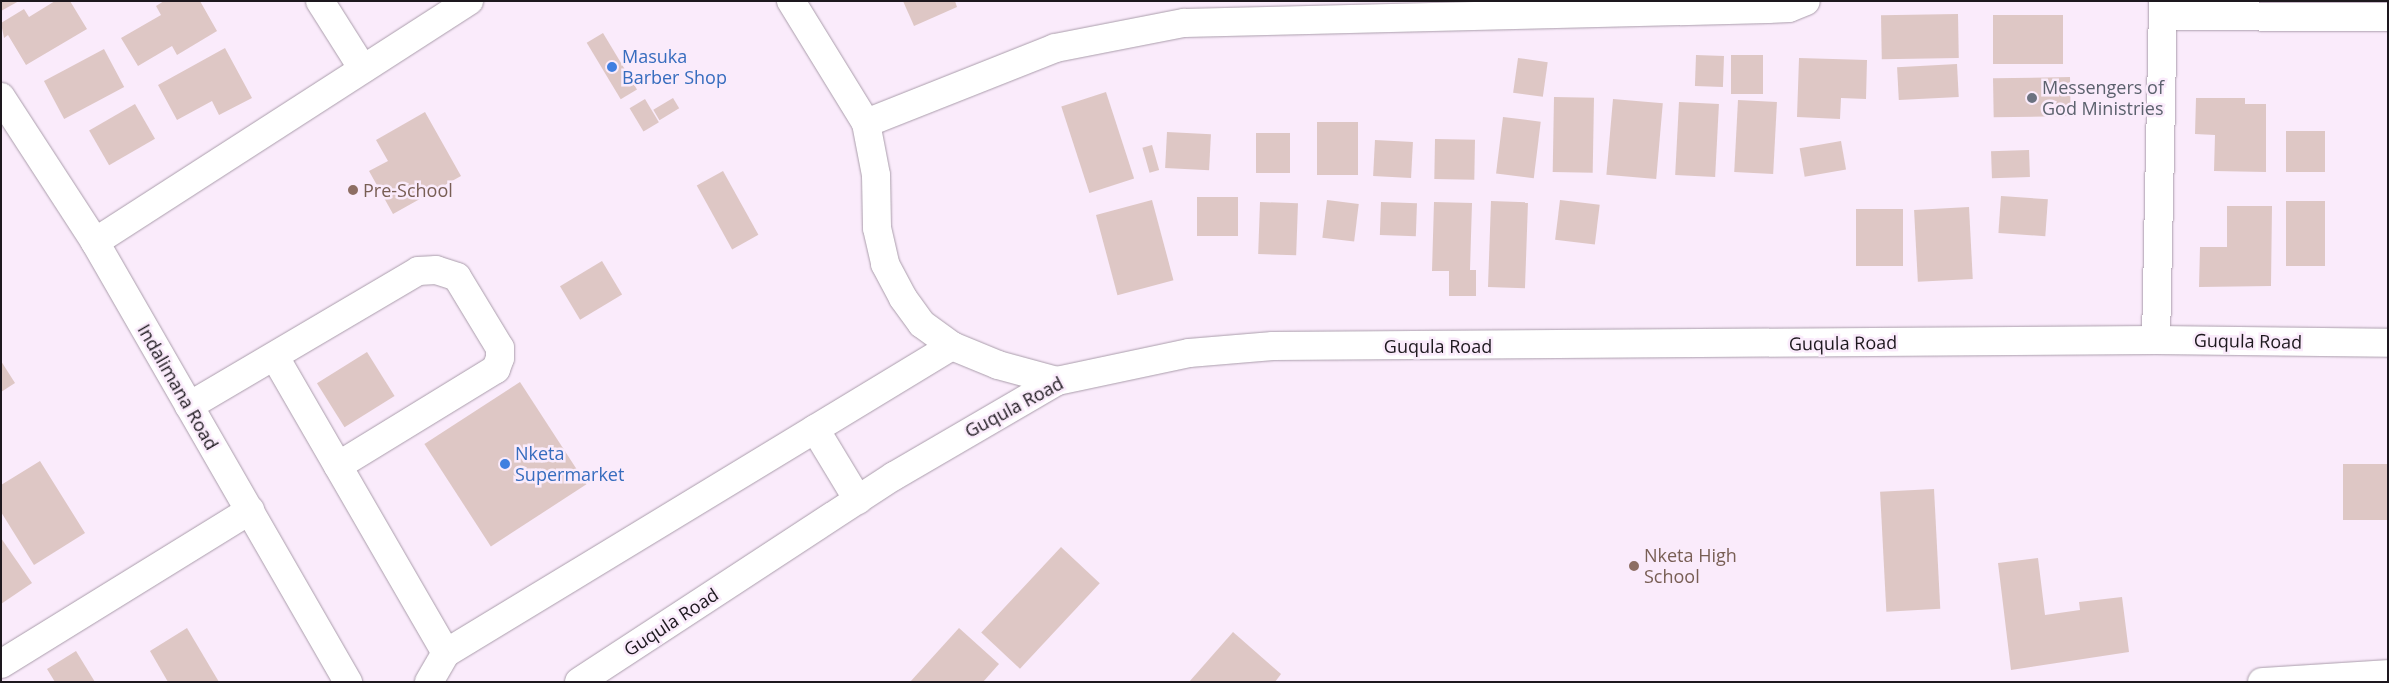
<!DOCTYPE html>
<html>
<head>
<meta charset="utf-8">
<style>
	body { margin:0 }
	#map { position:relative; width:2389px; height:683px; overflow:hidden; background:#faebfb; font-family:"Open Sans",sans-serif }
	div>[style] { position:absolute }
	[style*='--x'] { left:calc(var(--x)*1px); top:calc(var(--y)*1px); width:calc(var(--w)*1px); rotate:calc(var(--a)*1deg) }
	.building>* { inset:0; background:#dec7c5; transform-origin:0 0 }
	.roads { filter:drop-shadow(0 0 1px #aa9dab) drop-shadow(0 0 1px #aa9dab) }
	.minor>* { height:28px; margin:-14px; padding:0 14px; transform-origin:14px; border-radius:14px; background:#fff }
	.dots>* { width:14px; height:14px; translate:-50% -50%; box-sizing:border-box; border:2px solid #faebfb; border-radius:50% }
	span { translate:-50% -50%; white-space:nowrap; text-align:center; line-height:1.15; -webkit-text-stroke:5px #faebfb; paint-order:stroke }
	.shop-label { font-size:18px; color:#366cbe }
	.left { translate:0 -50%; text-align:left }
	.worship-label { font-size:18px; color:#5b616d }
	.education-label { font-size:18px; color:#785e54 }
	.street-label { font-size:18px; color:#1d181e }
	.frame { position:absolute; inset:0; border:2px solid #1d181e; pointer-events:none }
</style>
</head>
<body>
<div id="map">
	<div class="building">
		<i style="clip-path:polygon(1px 1px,19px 1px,1px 11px)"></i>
		<i style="clip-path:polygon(55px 1px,70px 1px,87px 29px,26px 65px,8px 35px,4px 38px,1px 23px,24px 9px,29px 17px)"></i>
		<i style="clip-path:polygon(164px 1px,200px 1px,217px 31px,177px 55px,172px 46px,138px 66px,121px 38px,161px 15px,156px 6px)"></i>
		<i style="clip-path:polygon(903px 1px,955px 1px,957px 7px,914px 26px)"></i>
		<i style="left:1958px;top:14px;width:44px;height:77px;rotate:89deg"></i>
		<i style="left:1993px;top:15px;width:70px;height:49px"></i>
		<i style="left:603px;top:33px;width:66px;height:19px;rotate:59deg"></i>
		<i style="clip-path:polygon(225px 48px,252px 98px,219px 115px,212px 101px,177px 120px,158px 85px)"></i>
		<i style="left:104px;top:49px;width:43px;height:68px;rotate:62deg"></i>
		<i style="left:1696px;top:55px;width:28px;height:31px;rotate:2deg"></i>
		<i style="left:1731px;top:55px;width:32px;height:39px"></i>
		<i style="left:1518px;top:58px;width:30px;height:35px;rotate:8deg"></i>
		<i style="clip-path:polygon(1799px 58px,1867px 60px,1866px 99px,1841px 98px,1840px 119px,1797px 117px)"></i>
		<i style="left:1957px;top:64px;width:33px;height:60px;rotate:87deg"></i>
		<i style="left:2070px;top:77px;width:39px;height:77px;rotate:89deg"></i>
		<i style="left:1106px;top:92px;width:91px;height:47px;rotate:72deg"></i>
		<i style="left:1554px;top:97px;width:40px;height:75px;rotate:1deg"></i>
		<i style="left:673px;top:98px;width:12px;height:23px;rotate:59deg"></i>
		<i style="clip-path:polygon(2196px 98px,2245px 98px,2245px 104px,2266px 104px,2266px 172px,2214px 171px,2215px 135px,2195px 134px)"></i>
		<i style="left:645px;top:99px;width:27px;height:18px;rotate:59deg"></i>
		<i style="left:1613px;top:99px;width:50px;height:76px;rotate:5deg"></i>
		<i style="left:1738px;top:100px;width:39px;height:72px;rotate:3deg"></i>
		<i style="left:1679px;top:102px;width:40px;height:73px;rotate:3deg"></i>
		<i style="left:135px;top:104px;width:40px;height:53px;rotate:60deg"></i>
		<i style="clip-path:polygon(425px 112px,461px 176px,393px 214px,369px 171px,388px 161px,376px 140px)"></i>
		<i style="left:1503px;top:117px;width:38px;height:57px;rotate:7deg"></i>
		<i style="left:1358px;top:122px;width:53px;height:41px;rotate:90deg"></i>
		<i style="left:2286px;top:131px;width:39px;height:41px"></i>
		<i style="left:1167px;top:132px;width:44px;height:36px;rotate:3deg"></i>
		<i style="left:1256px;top:133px;width:34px;height:40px"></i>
		<i style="left:1435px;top:139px;width:40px;height:40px;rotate:1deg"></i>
		<i style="left:1375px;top:140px;width:38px;height:36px;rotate:3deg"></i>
		<i style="left:1841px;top:141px;width:29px;height:42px;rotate:80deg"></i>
		<i style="left:1152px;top:145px;width:26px;height:10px;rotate:74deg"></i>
		<i style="left:2029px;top:150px;width:27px;height:38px;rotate:88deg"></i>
		<i style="left:723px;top:171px;width:73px;height:30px;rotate:61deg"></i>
		<i style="left:2001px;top:196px;width:47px;height:37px;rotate:4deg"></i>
		<i style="left:1238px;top:197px;width:39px;height:41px;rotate:90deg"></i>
		<i style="left:1152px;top:200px;width:83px;height:58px;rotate:75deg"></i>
		<i style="left:1327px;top:200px;width:32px;height:38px;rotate:7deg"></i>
		<i style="left:1560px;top:200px;width:40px;height:40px;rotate:7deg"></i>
		<i style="left:1491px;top:201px;width:37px;height:86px;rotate:2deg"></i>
		<i style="left:2286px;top:201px;width:39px;height:65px"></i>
		<i style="left:1260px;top:202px;width:38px;height:52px;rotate:2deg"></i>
		<i style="left:1381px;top:202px;width:36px;height:33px;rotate:2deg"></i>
		<i style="clip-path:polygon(1434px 202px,1472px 203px,1470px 270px,1476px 270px,1476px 296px,1449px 296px,1449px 271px,1432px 271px)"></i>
		<i style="clip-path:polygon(2227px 206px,2272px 206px,2271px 286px,2199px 287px,2200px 247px,2227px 247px)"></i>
		<i style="left:1969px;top:207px;width:72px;height:55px;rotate:87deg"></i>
		<i style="left:1903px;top:209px;width:57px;height:47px;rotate:90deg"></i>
		<i style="left:602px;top:261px;width:39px;height:49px;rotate:59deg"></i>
		<i style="left:367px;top:352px;width:52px;height:59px;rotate:58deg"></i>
		<i style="clip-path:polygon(1px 361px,15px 383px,1px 392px)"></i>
		<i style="left:520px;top:382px;width:122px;height:114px;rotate:57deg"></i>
		<i style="clip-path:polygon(40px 461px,85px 533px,34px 565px,1px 512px,1px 485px)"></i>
		<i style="left:2343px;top:464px;width:45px;height:56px"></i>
		<i style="left:1934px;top:489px;width:120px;height:54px;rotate:87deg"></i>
		<i style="clip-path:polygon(1px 538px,32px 583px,1px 604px)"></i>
		<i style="left:1061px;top:547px;width:53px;height:117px;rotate:43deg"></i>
		<i style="clip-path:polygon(2038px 558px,2045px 615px,2080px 610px,2079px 602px,2122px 597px,2129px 652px,2011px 670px,1998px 563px)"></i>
		<i style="clip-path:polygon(187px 628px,219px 682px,168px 682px,150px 651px)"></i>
		<i style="clip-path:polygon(959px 628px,999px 664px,983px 682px,910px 682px)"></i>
		<i style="clip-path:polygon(1233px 632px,1281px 674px,1275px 682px,1189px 682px)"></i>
		<i style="clip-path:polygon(76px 651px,95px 682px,55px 682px,47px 669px)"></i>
	</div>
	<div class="roads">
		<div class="minor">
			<i style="--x:320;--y:1;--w:80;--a:57.7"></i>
			<i style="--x:791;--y:1;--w:143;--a:58.4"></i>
			<i style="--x:866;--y:123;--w:53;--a:79.1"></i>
			<i style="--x:876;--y:175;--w:53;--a:88.9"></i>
			<i style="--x:877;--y:228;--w:37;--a:77"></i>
			<i style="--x:885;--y:264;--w:38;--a:62"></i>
			<i style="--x:903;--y:298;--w:32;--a:54"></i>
			<i style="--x:922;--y:324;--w:37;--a:36"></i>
			<i style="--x:952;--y:346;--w:50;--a:22.4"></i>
			<i style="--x:998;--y:365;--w:61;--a:15.2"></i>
			<i style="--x:2163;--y:16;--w:225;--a:0.3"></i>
			<i style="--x:1;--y:97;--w:173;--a:57"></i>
			<i style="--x:95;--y:242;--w:508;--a:60.1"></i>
			<i style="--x:866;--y:123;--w:203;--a:-21.6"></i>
			<i style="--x:1055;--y:48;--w:131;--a:-11"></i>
			<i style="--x:1184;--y:23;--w:584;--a:-1.37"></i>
			<i style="--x:1768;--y:9;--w:21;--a:-3"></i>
			<i style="--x:1789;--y:8;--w:18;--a:-22"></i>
			<i style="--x:95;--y:242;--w:445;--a:-32.8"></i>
			<i style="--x:2156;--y:340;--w:339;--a:-88.8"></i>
			<i style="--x:189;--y:406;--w:266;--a:-30.5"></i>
			<i style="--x:418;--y:271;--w:18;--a:-3"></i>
			<i style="--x:436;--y:270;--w:22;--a:18"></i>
			<i style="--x:457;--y:277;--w:83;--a:58.8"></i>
			<i style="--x:500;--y:348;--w:10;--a:90"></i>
			<i style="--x:500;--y:358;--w:12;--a:110"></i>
			<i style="--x:496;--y:369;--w:185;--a:148.5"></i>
			<i style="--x:338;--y:466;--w:126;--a:-120"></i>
			<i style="--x:815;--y:429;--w:83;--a:58.8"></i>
			<i style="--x:338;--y:466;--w:216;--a:60"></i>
			<i style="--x:446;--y:653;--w:592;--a:-31.25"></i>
			<i style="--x:1;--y:664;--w:293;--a:-31.7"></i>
			<i style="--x:429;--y:682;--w:34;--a:-60"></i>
			<i style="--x:579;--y:682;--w:376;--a:-33.2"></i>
			<i style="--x:894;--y:476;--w:189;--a:-30.2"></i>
			<i style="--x:1057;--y:381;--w:135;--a:-12"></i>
			<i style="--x:1189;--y:353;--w:84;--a:-4.8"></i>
			<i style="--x:1273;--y:346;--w:883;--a:-0.39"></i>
			<i style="--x:2156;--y:340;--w:232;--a:0.7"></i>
			<i style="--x:2262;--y:682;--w:126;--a:-3.6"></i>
		</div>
	</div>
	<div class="dots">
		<i style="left:612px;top:67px;background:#3f7fe0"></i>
		<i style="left:2032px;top:98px;background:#6b7280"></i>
		<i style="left:353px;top:190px;background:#8d6e63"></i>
		<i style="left:505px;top:464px;background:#3f7fe0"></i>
		<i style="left:1634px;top:566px;background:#8d6e63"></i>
	</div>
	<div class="shop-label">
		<span class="left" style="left:622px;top:67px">Masuka<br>Barber Shop</span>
		<span class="left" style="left:515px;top:464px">Nketa<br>Supermarket</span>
	</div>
	<div class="worship-label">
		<span class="left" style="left:2042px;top:98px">Messengers of<br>God Ministries</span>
	</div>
	<div class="education-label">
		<span class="left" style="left:363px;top:190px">Pre-School</span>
		<span class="left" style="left:1644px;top:566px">Nketa High<br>School</span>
	</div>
	<div class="street-label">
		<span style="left:2248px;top:341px;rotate:1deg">Guqula Road</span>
		<span style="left:1843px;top:343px;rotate:-1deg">Guqula Road</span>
		<span style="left:1438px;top:346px">Guqula Road</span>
		<span style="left:178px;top:387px;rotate:60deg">Indalimana Road</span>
		<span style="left:1014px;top:407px;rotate:-28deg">Guqula Road</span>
		<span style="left:671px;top:622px;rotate:-33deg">Guqula Road</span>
	</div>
	<div class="frame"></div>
</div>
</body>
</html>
